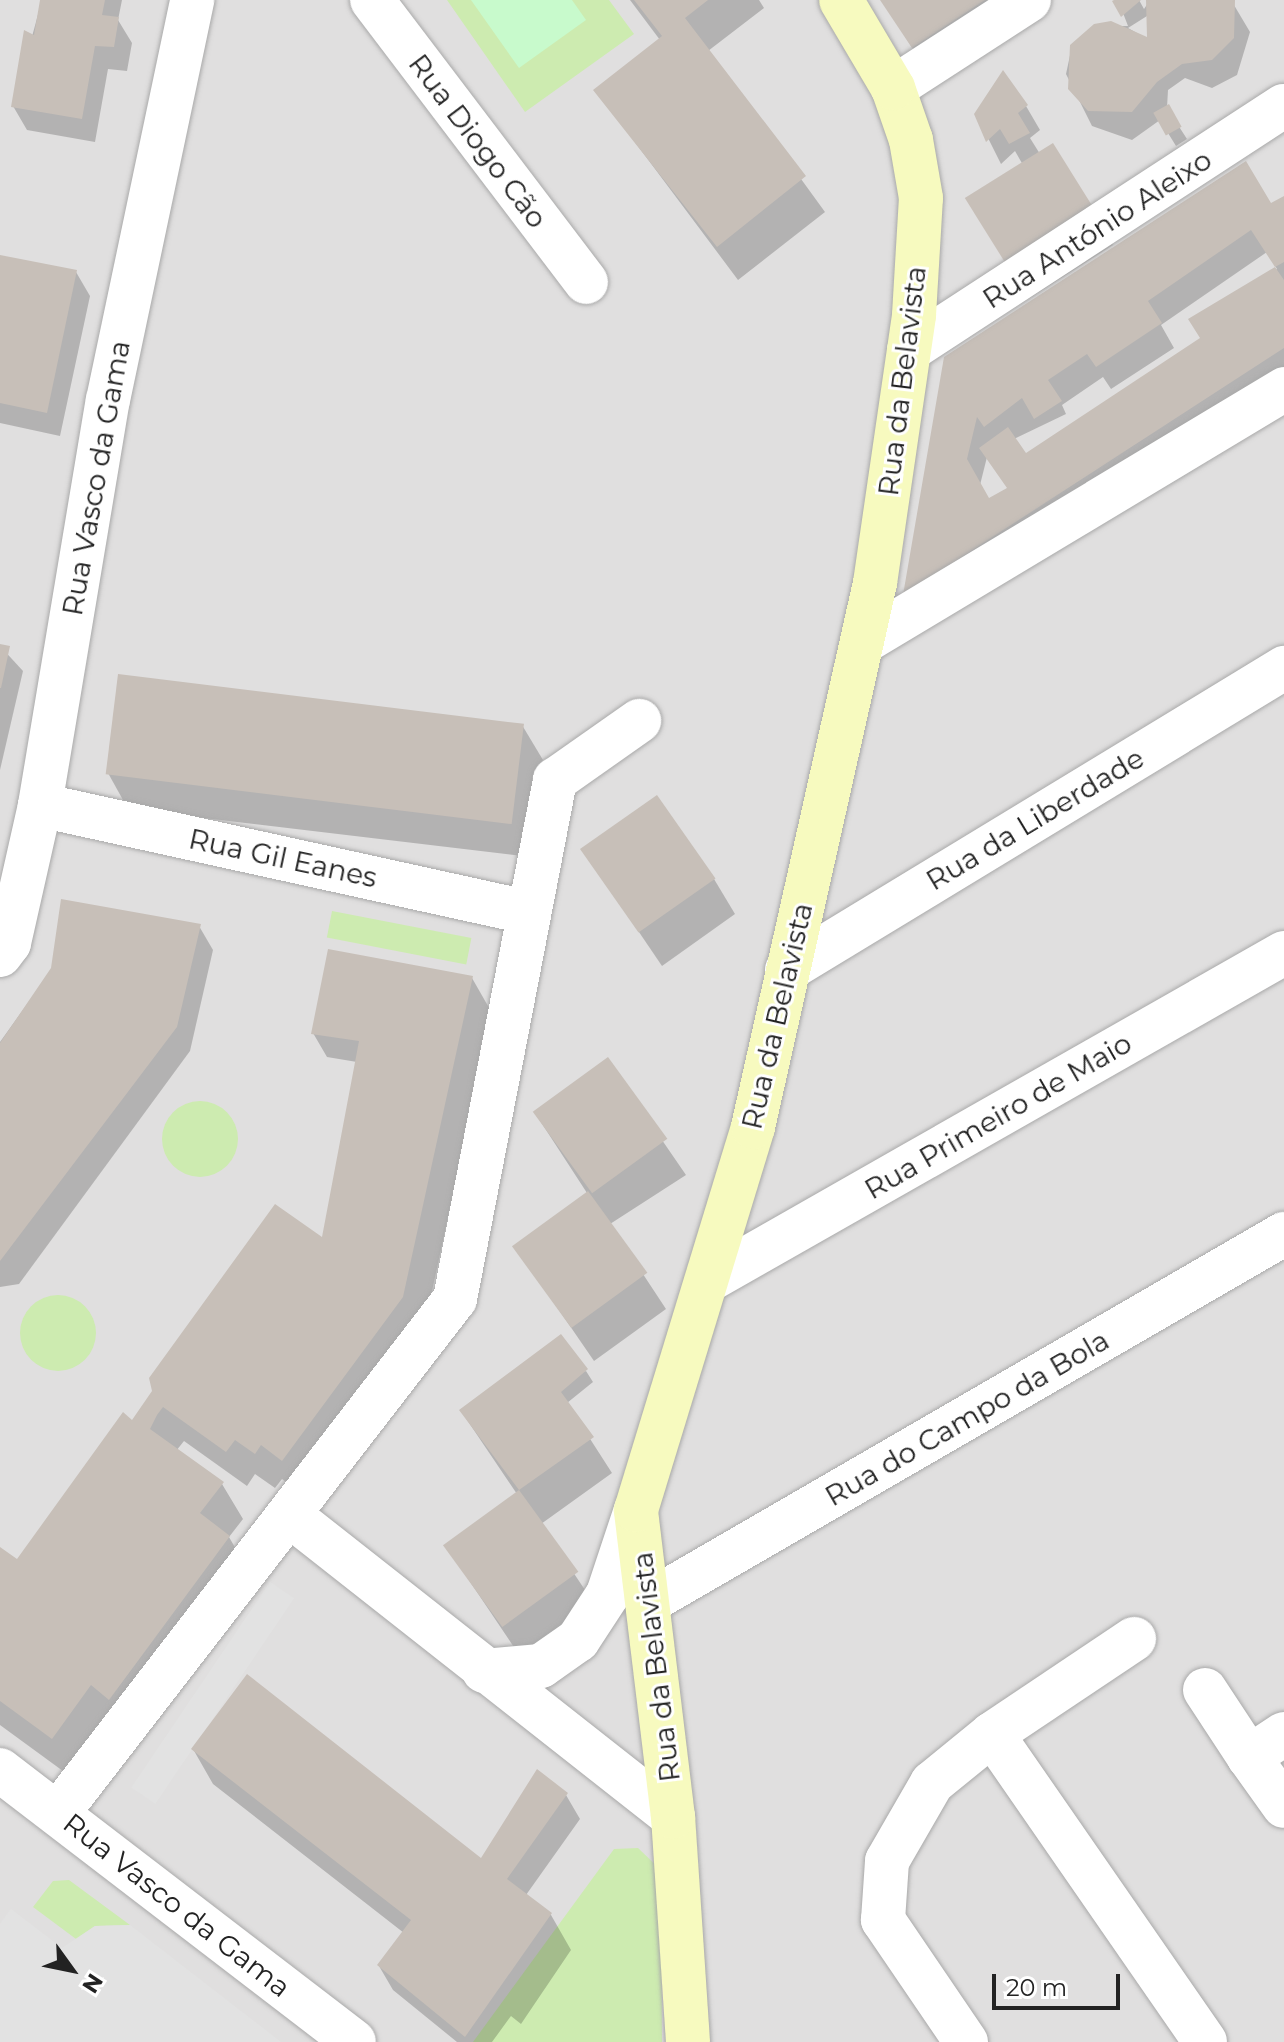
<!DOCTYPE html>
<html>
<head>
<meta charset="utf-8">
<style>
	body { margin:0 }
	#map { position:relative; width:1284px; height:2042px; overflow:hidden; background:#f2efe9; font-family:Montserrat,sans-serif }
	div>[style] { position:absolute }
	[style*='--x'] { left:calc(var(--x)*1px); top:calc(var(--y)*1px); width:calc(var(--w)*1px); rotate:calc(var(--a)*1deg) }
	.residential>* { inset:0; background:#e0dfdf; transform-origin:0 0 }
	.grass>* { inset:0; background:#cdebb0; transform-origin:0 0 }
	.round { border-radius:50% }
	.park>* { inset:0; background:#c8facc }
	.parking>* { inset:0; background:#e2e2e2; transform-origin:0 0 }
	.shadow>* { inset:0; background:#0003 }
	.building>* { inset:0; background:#c7bfb8; transform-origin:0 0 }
	.roads { filter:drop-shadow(0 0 2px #a9a9a9) drop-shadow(0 0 2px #a9a9a9) }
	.street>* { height:44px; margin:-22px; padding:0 22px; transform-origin:22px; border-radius:22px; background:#fff }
	.secondary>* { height:44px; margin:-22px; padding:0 22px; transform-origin:22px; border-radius:22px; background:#f7fabf }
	span { translate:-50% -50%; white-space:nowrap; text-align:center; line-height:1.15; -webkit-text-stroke:6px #fff; paint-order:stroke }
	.street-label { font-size:28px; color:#222 }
	.north { position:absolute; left:32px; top:1930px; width:80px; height:80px; -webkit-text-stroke:6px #fff; paint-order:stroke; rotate:123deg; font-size:22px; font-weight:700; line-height:32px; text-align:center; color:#222 }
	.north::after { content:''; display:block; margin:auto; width:28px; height:36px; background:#222; clip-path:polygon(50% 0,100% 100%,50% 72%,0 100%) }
	.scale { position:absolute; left:992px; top:1974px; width:128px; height:36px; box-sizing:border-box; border:4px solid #222; border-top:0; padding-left:10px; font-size:24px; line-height:28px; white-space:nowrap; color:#222; -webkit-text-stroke:6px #fff; paint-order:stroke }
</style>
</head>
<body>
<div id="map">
	<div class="residential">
		<i style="left:0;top:0;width:1284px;height:2042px"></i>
	</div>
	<div class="grass">
		<i style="clip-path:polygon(447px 0,609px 0,634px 34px,525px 112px)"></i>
		<i style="left:332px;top:911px;width:142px;height:27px;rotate:11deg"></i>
		<i class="round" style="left:162px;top:1101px;width:76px;height:76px"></i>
		<i class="round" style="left:20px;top:1295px;width:76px;height:76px"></i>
		<i style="clip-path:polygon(638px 1848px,661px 1870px,662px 2042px,473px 2042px,614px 1849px)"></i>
		<i style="clip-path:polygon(69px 1880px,130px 1925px,95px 1926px,76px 1939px,33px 1907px,53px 1881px)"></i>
	</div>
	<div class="park">
		<i style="clip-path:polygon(471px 0,572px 0,586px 20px,519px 68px)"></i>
	</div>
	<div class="parking">
		<i style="left:270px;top:1582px;width:29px;height:248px;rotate:34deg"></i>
		<i style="clip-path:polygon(11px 1909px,62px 1948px,95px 1926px,130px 1925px,281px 2042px,0 2042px,0 1924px)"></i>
	</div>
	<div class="shadow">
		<i style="clip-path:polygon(42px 0,122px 0,118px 20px,132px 43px,127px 71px,108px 69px,95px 142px,27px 130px,13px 106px)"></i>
		<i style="clip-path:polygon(630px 0,759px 0,764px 8px,708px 51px,825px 212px,738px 280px,596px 90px,660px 40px)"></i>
		<i style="clip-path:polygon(882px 0,1032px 0,927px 71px)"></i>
		<i style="clip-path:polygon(evenodd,1118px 0,1139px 0,1144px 9px,1150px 0,1231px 0,1250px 32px,1237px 75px,1212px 88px,1185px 78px,1168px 90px,1167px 108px,1187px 139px,1176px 146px,1160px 120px,1132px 140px,1092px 126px,1066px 74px,1072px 46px,1095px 26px,1128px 26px,1118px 0,1147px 16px,1149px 40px,1128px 28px,1147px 16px)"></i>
		<i style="clip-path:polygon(1026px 106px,1040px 130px,1030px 138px,1040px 154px,1093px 210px,1113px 245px,1028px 299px,1012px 274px,1023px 165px,1015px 151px,1001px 164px,976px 114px)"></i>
		<i style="clip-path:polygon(evenodd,1284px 198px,1284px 381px,921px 626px,946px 359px,1284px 198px,1267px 252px,1277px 269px,1191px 320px,1202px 339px,1030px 464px,1014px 439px,1066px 414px,1062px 405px,1103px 377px,1111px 389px,1174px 348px,1161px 325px,1267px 252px,1284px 198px,987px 457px,1008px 488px,988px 500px,980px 485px,987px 457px)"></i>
		<i style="clip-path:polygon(0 257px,76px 272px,90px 296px,60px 436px,0 423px)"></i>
		<i style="clip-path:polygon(0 646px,23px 671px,0 770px)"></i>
		<i style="clip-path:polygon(522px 725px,543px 760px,530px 857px,128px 809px,108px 773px)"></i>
		<i style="clip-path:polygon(584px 851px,714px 879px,735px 914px,662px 966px)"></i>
		<i style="clip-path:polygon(199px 926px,213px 950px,190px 1051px,19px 1284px,0 1287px,0 1042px,53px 968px)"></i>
		<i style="clip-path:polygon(472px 978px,492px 1013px,423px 1333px,303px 1495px,282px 1479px,275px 1488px,255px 1474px,247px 1486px,184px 1441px,176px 1451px,222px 1484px,243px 1519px,229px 1537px,249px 1572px,78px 1782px,0 1725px,0 1551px,17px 1562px,133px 1423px,323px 1240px,357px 1062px,327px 1057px,313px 1033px)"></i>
		<i style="clip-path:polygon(607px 1060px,686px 1175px,610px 1224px,666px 1309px,594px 1361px,515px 1246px,587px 1193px,535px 1113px)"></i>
		<i style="clip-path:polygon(586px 1371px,593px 1382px,567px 1403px,612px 1473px,541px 1524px,597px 1608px,524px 1662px,446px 1546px,517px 1494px,461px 1411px)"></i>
		<i style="clip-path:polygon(193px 1749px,482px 1861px,566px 1795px,580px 1819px,526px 1895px,551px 1915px,571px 1950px,521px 2024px,511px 2016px,492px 2042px,457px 2042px,393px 1990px,379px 1966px,404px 1933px,213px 1784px)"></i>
	</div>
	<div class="building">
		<i style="clip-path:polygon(40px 0,105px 0,102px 15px,119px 17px,114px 47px,95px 46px,82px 119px,11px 107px,24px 30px,34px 35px)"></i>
		<i style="clip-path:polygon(634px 0,708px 0,685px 18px,806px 176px,717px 247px,593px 90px,662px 36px)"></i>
		<i style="clip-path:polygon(880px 0,985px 0,912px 48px)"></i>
		<i style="clip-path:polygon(1141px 0,1121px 17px,1112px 1px,1114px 0)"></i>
		<i style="clip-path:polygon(1146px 0,1235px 0,1234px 38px,1212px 60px,1182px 64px,1157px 82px,1132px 112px,1088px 111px,1068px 89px,1070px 45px,1094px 24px,1111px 21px,1147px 37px)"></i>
		<i style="clip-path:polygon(1003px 70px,1028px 105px,1018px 113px,1030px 133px,1009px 144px,1000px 129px,986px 142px,974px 114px)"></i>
		<i style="left:1169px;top:104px;width:26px;height:18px;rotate:61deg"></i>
		<i style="left:1053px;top:143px;width:78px;height:104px;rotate:58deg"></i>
		<i style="clip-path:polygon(1246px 161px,1271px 203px,1284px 196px,1284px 262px,1275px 267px,1251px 230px,1148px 301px,1162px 323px,1096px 367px,1087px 354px,1048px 380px,1062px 401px,1034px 419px,1022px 398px,984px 427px,977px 417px,967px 459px,989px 498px,1007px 488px,979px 448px,1008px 427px,1026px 453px,1200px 338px,1188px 319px,1275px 267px,1284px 280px,1284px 348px,903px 595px,944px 357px)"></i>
		<i style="clip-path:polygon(0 255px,77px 270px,47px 413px,0 403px)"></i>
		<i style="clip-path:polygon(0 644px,10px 646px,1px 688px,0 688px)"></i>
		<i style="left:118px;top:674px;width:409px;height:101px;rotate:7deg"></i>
		<i style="left:657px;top:795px;width:102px;height:94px;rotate:55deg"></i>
		<i style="clip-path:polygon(61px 899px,201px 924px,177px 1027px,0 1261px,0 1043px,51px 968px)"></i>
		<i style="clip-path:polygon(328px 949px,473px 976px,403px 1297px,282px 1461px,261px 1445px,255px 1454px,235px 1440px,226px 1452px,163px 1407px,157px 1415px,150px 1429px,224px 1482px,200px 1513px,230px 1536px,109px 1700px,91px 1685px,52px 1739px,0 1701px,0 1547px,17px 1559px,123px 1412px,132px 1420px,152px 1391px,149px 1378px,275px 1204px,322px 1237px,359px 1041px,311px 1034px)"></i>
		<i style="left:608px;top:1057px;width:101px;height:93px;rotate:54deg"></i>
		<i style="left:588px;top:1191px;width:101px;height:94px;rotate:54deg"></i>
		<i style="clip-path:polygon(561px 1334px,588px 1369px,561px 1392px,594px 1437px,519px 1490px,459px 1410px)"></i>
		<i style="left:519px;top:1490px;width:101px;height:94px;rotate:54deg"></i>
		<i style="clip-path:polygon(247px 1674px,481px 1858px,537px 1769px,568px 1793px,507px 1879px,552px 1913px,465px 2037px,377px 1965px,411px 1920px,191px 1749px)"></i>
	</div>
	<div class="roads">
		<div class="street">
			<i style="--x:372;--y:0;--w:354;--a:52.8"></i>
			<i style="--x:893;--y:88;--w:162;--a:-32.9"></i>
			<i style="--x:909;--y:350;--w:447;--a:-33.1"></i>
			<i style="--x:862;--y:643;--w:493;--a:-31"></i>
			<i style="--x:40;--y:805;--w:499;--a:12.4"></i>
			<i style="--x:0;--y:955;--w:15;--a:-53"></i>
			<i style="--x:9;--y:943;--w:141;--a:-77.3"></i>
			<i style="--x:40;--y:805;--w:411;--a:-80.5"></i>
			<i style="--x:108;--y:400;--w:409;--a:-78.1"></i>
			<i style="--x:787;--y:970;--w:582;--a:-31.28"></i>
			<i style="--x:711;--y:1279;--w:659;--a:-29.64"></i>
			<i style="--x:292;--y:1517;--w:485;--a:38.2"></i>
			<i style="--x:650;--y:1601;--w:733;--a:-30.07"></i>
			<i style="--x:484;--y:1671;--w:57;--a:-5"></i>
			<i style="--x:541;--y:1666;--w:45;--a:-35.1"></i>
			<i style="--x:578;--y:1640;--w:55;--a:-56.9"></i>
			<i style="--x:608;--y:1594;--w:89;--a:-71.6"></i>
			<i style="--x:1205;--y:1690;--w:80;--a:56.7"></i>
			<i style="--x:992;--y:1734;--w:171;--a:-33.8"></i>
			<i style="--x:1284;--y:1734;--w:42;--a:146.7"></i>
			<i style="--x:1249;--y:1757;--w:60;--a:54.5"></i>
			<i style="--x:0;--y:1770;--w:446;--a:37.5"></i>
			<i style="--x:58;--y:1813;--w:649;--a:-52.32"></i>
			<i style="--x:455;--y:1299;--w:529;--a:-79.09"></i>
			<i style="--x:555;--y:780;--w:103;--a:-35.1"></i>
			<i style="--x:966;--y:2042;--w:148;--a:-124.2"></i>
			<i style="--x:883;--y:1920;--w:59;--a:-86.1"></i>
			<i style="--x:887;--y:1861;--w:90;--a:-60"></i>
			<i style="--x:932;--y:1783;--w:77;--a:-39.2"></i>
			<i style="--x:992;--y:1734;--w:374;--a:55.3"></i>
		</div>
		<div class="secondary">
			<i style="--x:688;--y:2042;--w:225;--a:-93.8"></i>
			<i style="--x:673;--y:1817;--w:309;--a:-96.9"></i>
			<i style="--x:636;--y:1510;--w:400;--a:-73"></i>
			<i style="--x:753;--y:1127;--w:558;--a:-77.36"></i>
			<i style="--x:875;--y:583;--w:271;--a:-81.7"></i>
			<i style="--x:914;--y:315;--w:117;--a:-86.6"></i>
			<i style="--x:921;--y:198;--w:59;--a:-99.8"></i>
			<i style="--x:911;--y:140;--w:55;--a:-109.1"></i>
			<i style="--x:893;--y:88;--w:102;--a:-120.6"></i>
		</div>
	</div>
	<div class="street-label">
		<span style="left:478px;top:141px;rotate:53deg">Rua Diogo Cão</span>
		<span style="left:1097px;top:229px;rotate:-33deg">Rua António Aleixo</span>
		<span style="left:902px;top:381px;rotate:-83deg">Rua da Belavista</span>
		<span style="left:96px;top:478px;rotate:-80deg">Rua Vasco da Gama</span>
		<span style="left:1035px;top:819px;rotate:-31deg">Rua da Liberdade</span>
		<span style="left:283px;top:858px;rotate:12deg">Rua Gil Eanes</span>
		<span style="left:777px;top:1016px;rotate:-77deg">Rua da Belavista</span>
		<span style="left:998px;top:1116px;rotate:-30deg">Rua Primeiro de Maio</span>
		<span style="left:967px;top:1418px;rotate:-30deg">Rua do Campo da Bola</span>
		<span style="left:656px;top:1667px;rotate:-97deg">Rua da Belavista</span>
		<span style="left:177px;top:1905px;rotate:38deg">Rua Vasco da Gama</span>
	</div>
	<div class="north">N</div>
	<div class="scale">20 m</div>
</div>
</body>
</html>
